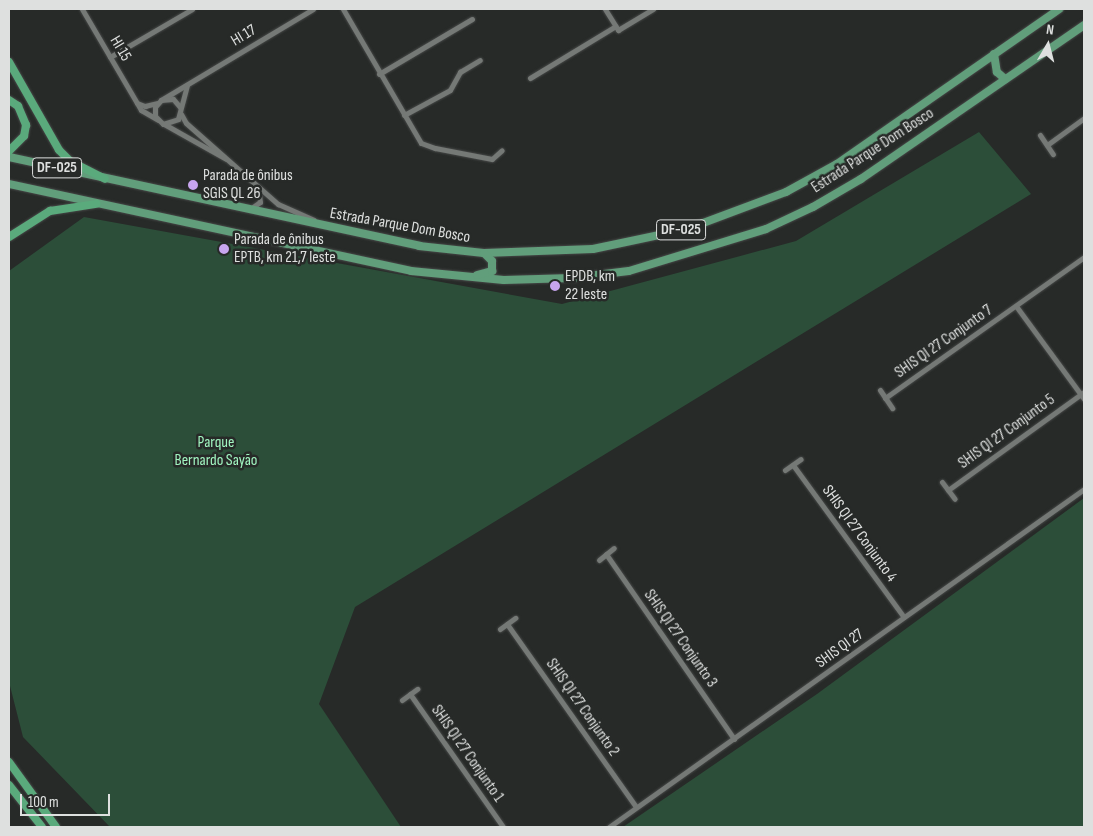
<!DOCTYPE html>
<html>
<head>
<meta charset="utf-8">
<style>
	body { margin:0 }
	#map { position:relative; width:1093px; height:836px; overflow:hidden; background:#272a28; font-family:"Sofia Sans Condensed",sans-serif }
	div>[style] { position:absolute }
	[style*='--x'] { left:calc(var(--x)*1px); top:calc(var(--y)*1px); width:calc(var(--w)*1px); rotate:calc(var(--a)*1deg) }
	.green>* { inset:0; background:#2c4e39 }
	.roads { filter:drop-shadow(0 0 1px #464847) drop-shadow(0 0 1px #464847) }
	.minor>* { height:5px; margin:-2.5px; padding:0 2.5px; transform-origin:2.5px; border-radius:2.5px; background:#757976 }
	.primary>* { height:8px; margin:-4px; padding:0 4px; transform-origin:4px; border-radius:4px; background:#619e7b }
	.trunk>* { height:8px; margin:-4px; padding:0 4px; transform-origin:4px; border-radius:4px; background:#5aaa7c }
	.dots>* { width:14px; height:14px; translate:-50% -50%; box-sizing:border-box; border:2px solid #272a28; border-radius:50% }
	span { translate:-50% -50%; white-space:nowrap; text-align:center; line-height:1.15; -webkit-text-stroke:5px #272a28; paint-order:stroke }
	.shield-label span { padding:1px 4px; background:#272a28; border:1px solid; border-radius:4px; -webkit-text-stroke-width:0 }
	.shield-label { font-size:15px; color:#dee0df; font-weight:700 }
	.street-label { font-size:16px; color:#dee0df }
	.poi-label { font-size:16px; color:#dee0df }
	.left { translate:0 -50%; text-align:left }
	.park-label { font-size:16px; color:#a1f6c1 }
	.frame { position:absolute; inset:0; border:10px solid #dee0df; pointer-events:none }
	.north { position:absolute; left:1023px; top:20px; width:50px; height:50px; -webkit-text-stroke:4px #272a28; paint-order:stroke; rotate:8deg; font-size:14px; font-weight:700; line-height:20px; text-align:center; color:#dee0df }
	.north::after { content:''; display:block; margin:auto; width:18px; height:22px; background:#dee0df; clip-path:polygon(50% 0,100% 100%,50% 72%,0 100%) }
	.scale { position:absolute; left:20px; top:794px; width:90px; height:22px; box-sizing:border-box; border:2px solid #dee0df; border-top:0; padding-left:6px; font-size:15px; line-height:18px; white-space:nowrap; color:#dee0df; -webkit-text-stroke:4px #272a28; paint-order:stroke }
</style>
</head>
<body>
<div id="map">
	<div class="green">
		<i style="clip-path:polygon(979px 132px,1031px 194px,355px 607px,319px 704px,401px 827px,110px 827px,23px 737px,9px 682px,9px 271px,84px 217px,562px 304px,796px 241px)"></i>
		<i style="clip-path:polygon(1084px 498px,1084px 827px,623px 827px,817px 694px)"></i>
	</div>
	<div class="roads">
		<div class="minor">
			<i style="--x:82;--y:9;--w:117;--a:59.7"></i>
			<i style="--x:141;--y:110;--w:20;--a:30"></i>
			<i style="--x:343;--y:9;--w:155;--a:59.8"></i>
			<i style="--x:421;--y:143;--w:15;--a:20"></i>
			<i style="--x:435;--y:148;--w:58;--a:10.9"></i>
			<i style="--x:492;--y:159;--w:13;--a:-42"></i>
			<i style="--x:605;--y:9;--w:25;--a:58"></i>
			<i style="--x:618;--y:30;--w:41;--a:-31"></i>
			<i style="--x:110;--y:57;--w:95;--a:-30.3"></i>
			<i style="--x:379;--y:74;--w:108;--a:-30.6"></i>
			<i style="--x:530;--y:78;--w:100;--a:-31.2"></i>
			<i style="--x:161;--y:100;--w:177;--a:-30.9"></i>
			<i style="--x:137;--y:103;--w:9;--a:21"></i>
			<i style="--x:145;--y:106;--w:12;--a:-14"></i>
			<i style="--x:180;--y:107;--w:11;--a:-131"></i>
			<i style="--x:173;--y:99;--w:12;--a:175"></i>
			<i style="--x:161;--y:100;--w:9;--a:131"></i>
			<i style="--x:155;--y:107;--w:9;--a:90"></i>
			<i style="--x:155;--y:116;--w:11;--a:45"></i>
			<i style="--x:163;--y:124;--w:16;--a:-18"></i>
			<i style="--x:178;--y:119;--w:35;--a:-75"></i>
			<i style="--x:181;--y:114;--w:10;--a:61"></i>
			<i style="--x:186;--y:123;--w:123;--a:41.4"></i>
			<i style="--x:278;--y:204;--w:39;--a:24"></i>
			<i style="--x:404;--y:115;--w:52;--a:-28.5"></i>
			<i style="--x:450;--y:90;--w:21;--a:-61"></i>
			<i style="--x:460;--y:72;--w:23;--a:-31"></i>
			<i style="--x:164;--y:124;--w:71;--a:29.4"></i>
			<i style="--x:1040;--y:135;--w:23;--a:56"></i>
			<i style="--x:1047;--y:145;--w:46;--a:-36.1"></i>
			<i style="--x:250;--y:209;--w:12;--a:-35"></i>
			<i style="--x:260;--y:202;--w:15;--a:-98"></i>
			<i style="--x:1016;--y:306;--w:115;--a:53.8"></i>
			<i style="--x:880;--y:390;--w:22;--a:56"></i>
			<i style="--x:885;--y:398;--w:244;--a:-35.3"></i>
			<i style="--x:793;--y:465;--w:188;--a:53.9"></i>
			<i style="--x:785;--y:470;--w:19;--a:-35"></i>
			<i style="--x:942;--y:482;--w:21;--a:53"></i>
			<i style="--x:948;--y:490;--w:168;--a:-35.8"></i>
			<i style="--x:606;--y:554;--w:225;--a:55.3"></i>
			<i style="--x:599;--y:560;--w:19;--a:-39"></i>
			<i style="--x:507;--y:624;--w:224;--a:54.8"></i>
			<i style="--x:500;--y:629;--w:19;--a:-36"></i>
			<i style="--x:410;--y:694;--w:162;--a:55"></i>
			<i style="--x:402;--y:700;--w:19;--a:-36"></i>
			<i style="--x:609;--y:827;--w:583;--a:-35.43"></i>
		</div>
		<div class="primary">
			<i style="--x:994;--y:54;--w:18;--a:81"></i>
			<i style="--x:997;--y:72;--w:11;--a:41"></i>
			<i style="--x:9;--y:157;--w:420;--a:12.2"></i>
			<i style="--x:419;--y:246;--w:65;--a:6.1"></i>
			<i style="--x:484;--y:253;--w:109;--a:-2.1"></i>
			<i style="--x:593;--y:249;--w:96;--a:-12"></i>
			<i style="--x:687;--y:229;--w:106;--a:-20.5"></i>
			<i style="--x:786;--y:192;--w:58;--a:-28.8"></i>
			<i style="--x:837;--y:164;--w:271;--a:-34.9"></i>
			<i style="--x:9;--y:184;--w:411;--a:12.2"></i>
			<i style="--x:411;--y:271;--w:93;--a:5.5"></i>
			<i style="--x:504;--y:280;--w:68;--a:-1.7"></i>
			<i style="--x:572;--y:278;--w:57;--a:-7"></i>
			<i style="--x:629;--y:271;--w:143;--a:-17"></i>
			<i style="--x:766;--y:229;--w:52;--a:-25.1"></i>
			<i style="--x:813;--y:207;--w:56;--a:-30.3"></i>
			<i style="--x:861;--y:179;--w:271;--a:-34.6"></i>
			<i style="--x:477;--y:275;--w:16;--a:-15"></i>
			<i style="--x:492;--y:271;--w:10;--a:-90"></i>
			<i style="--x:492;--y:261;--w:11;--a:-135"></i>
		</div>
		<div class="trunk">
			<i style="--x:9;--y:62;--w:101;--a:60.4"></i>
			<i style="--x:59;--y:150;--w:16;--a:45"></i>
			<i style="--x:70;--y:161;--w:39;--a:27"></i>
			<i style="--x:9;--y:100;--w:11;--a:34"></i>
			<i style="--x:18;--y:106;--w:21;--a:67"></i>
			<i style="--x:26;--y:125;--w:11;--a:100"></i>
			<i style="--x:24;--y:136;--w:21;--a:135"></i>
			<i style="--x:9;--y:237;--w:49;--a:-32.4"></i>
			<i style="--x:50;--y:211;--w:47;--a:-8.7"></i>
			<i style="--x:9;--y:762;--w:80;--a:54.1"></i>
			<i style="--x:9;--y:785;--w:53;--a:51.8"></i>
		</div>
	</div>
	<div class="dots">
		<i style="left:193px;top:185px;background:#c8a5ef"></i>
		<i style="left:224px;top:249px;background:#c8a5ef"></i>
		<i style="left:555px;top:286px;background:#c8a5ef"></i>
	</div>
	<div class="shield-label">
		<span style="left:57px;top:168px">DF-025</span>
		<span style="left:681px;top:230px">DF-025</span>
	</div>
	<div class="street-label">
		<span style="left:244px;top:36px;rotate:-31deg">HI 17</span>
		<span style="left:120px;top:49px;rotate:59deg">HI 15</span>
		<span style="left:873px;top:151px;rotate:-33deg">Estrada Parque Dom Bosco</span>
		<span style="left:400px;top:226px;rotate:10deg">Estrada Parque Dom Bosco</span>
		<span style="left:944px;top:342px;rotate:-35deg">SHIS QI 27 Conjunto 7</span>
		<span style="left:1007px;top:432px;rotate:-36deg">SHIS QI 27 Conjunto 5</span>
		<span style="left:859px;top:534px;rotate:54deg">SHIS QI 27 Conjunto 4</span>
		<span style="left:680px;top:639px;rotate:55deg">SHIS QI 27 Conjunto 3</span>
		<span style="left:840px;top:649px;rotate:-36deg">SHIS QI 27</span>
		<span style="left:582px;top:708px;rotate:55deg">SHIS QI 27 Conjunto 2</span>
		<span style="left:467px;top:754px;rotate:55deg">SHIS QI 27 Conjunto 1</span>
	</div>
	<div class="poi-label">
		<span class="left" style="left:203px;top:185px">Parada de ônibus<br>SGIS QL 26</span>
		<span class="left" style="left:234px;top:249px">Parada de ônibus<br>EPTB, km 21,7 leste</span>
		<span class="left" style="left:565px;top:286px">EPDB, km<br>22 leste</span>
	</div>
	<div class="park-label">
		<span style="left:216px;top:452px">Parque<br>Bernardo Sayão</span>
	</div>
	<div class="frame"></div>
	<div class="north">N</div>
	<div class="scale">100 m</div>
</div>
</body>
</html>
